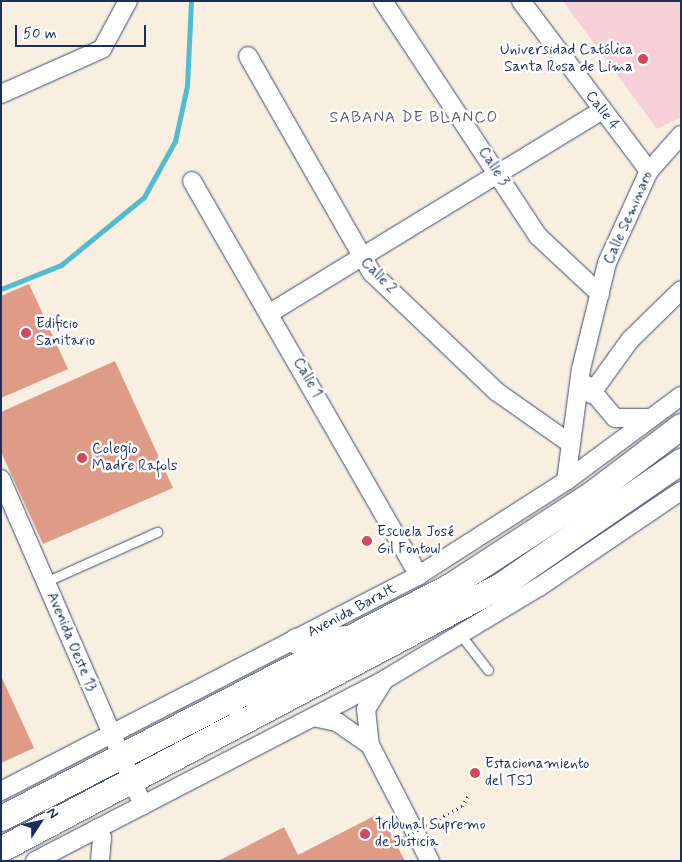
<!DOCTYPE html>
<html>
<head>
<meta charset="utf-8">
<style>
	body { margin:0 }
	#map { position:relative; width:682px; height:862px; overflow:hidden; background:#f9efe1; font-family:Mynerve,sans-serif }
	div>[style] { position:absolute }
	[style*='--x'] { left:calc(var(--x)*1px); top:calc(var(--y)*1px); width:calc(var(--w)*1px); rotate:calc(var(--a)*1deg) }
	.built>* { inset:0; background:#f6cfd7 }
	.stream>* { height:5px; margin:-2.5px; padding:0 2.5px; transform-origin:2.5px; border-radius:2.5px; background:#52bbcf }
	.building>* { inset:0; background:#de9b88 }
	.path>* { height:3px; margin-top:-1.5px; transform-origin:0; background:repeating-linear-gradient(90deg,#3c4c72 0 1px,transparent 0 5px) }
	.roads { filter:drop-shadow(0 0 1px #3c4c72) drop-shadow(0 0 1px #3c4c72) }
	.lane>* { height:9px; margin:-4.5px; padding:0 4.5px; transform-origin:4.5px; border-radius:4.5px; background:#fff }
	.street>* { height:18px; margin:-9px; padding:0 9px; transform-origin:9px; border-radius:9px; background:#fff }
	.secondary>* { height:25px; margin:-12.5px; padding:0 12.5px; transform-origin:12.5px; border-radius:12.5px; background:#fff }
	.path-bridge>* { height:3px; margin-top:-1.5px; transform-origin:0; background:repeating-linear-gradient(90deg,#3c4c72 0 1px,transparent 0 5px) }
	.dots>* { width:14px; height:14px; translate:-50% -50%; box-sizing:border-box; border:2px solid #fff; border-radius:50% }
	span { translate:-50% -50%; white-space:nowrap; text-align:center; line-height:1.15; -webkit-text-stroke:5px #fff; paint-order:stroke }
	.poi-label { font-size:15px; color:#1b2f5e }
	.right { translate:-100% -50%; text-align:right }
	.left { translate:0 -50%; text-align:left }
	.street-label { font-size:15px; color:#1b2f5e }
	.neighbourhood-label { font-size:16px; color:#5f556d; letter-spacing:1px }
	.frame { position:absolute; inset:0; border:2px solid #1b2f5e; pointer-events:none }
	.north { position:absolute; left:15px; top:797px; width:50px; height:50px; -webkit-text-stroke:4px #fff; paint-order:stroke; rotate:55deg; font-size:14px; font-weight:700; line-height:20px; text-align:center; color:#1b2f5e }
	.north::after { content:''; display:block; margin:auto; width:18px; height:22px; background:#1b2f5e; clip-path:polygon(50% 0,100% 100%,50% 72%,0 100%) }
	.scale { position:absolute; left:15px; top:25px; width:131px; height:22px; box-sizing:border-box; border:2px solid #1b2f5e; border-top:0; padding-left:6px; font-size:15px; line-height:18px; white-space:nowrap; color:#1b2f5e; -webkit-text-stroke:4px #fff; paint-order:stroke }
</style>
</head>
<body>
<div id="map">
	<div class="built">
		<i style="clip-path:polygon(563px 1px,681px 1px,681px 117px,657px 129px)"></i>
	</div>
	<div class="stream">
		<i style="--x:1;--y:289;--w:65;--a:-21.8"></i>
		<i style="--x:61;--y:265;--w:107;--a:-39.3"></i>
		<i style="--x:144;--y:197;--w:64;--a:-61"></i>
		<i style="--x:175;--y:141;--w:56;--a:-77.7"></i>
		<i style="--x:187;--y:86;--w:85;--a:-87.3"></i>
	</div>
	<div class="building">
		<i style="clip-path:polygon(29px 284px,68px 369px,1px 398px,1px 296px)"></i>
		<i style="clip-path:polygon(115px 361px,173px 488px,43px 544px,1px 452px,1px 412px)"></i>
		<i style="clip-path:polygon(1px 676px,34px 748px,1px 763px)"></i>
		<i style="clip-path:polygon(380px 813px,405px 861px,218px 861px,284px 827px,298px 855px)"></i>
	</div>
	<div class="path">
		<i style="--x:462;--y:806;--w:12;--a:-59"></i>
	</div>
	<div class="roads">
		<div class="lane">
			<i style="--x:45;--y:582;--w:123;--a:-24.1"></i>
			<i style="--x:459;--y:633;--w:47;--a:51.9"></i>
		</div>
		<div class="street">
			<i style="--x:383;--y:1;--w:282;--a:56.6"></i>
			<i style="--x:538;--y:236;--w:85;--a:43.1"></i>
			<i style="--x:521;--y:1;--w:213;--a:53"></i>
			<i style="--x:248;--y:56;--w:250;--a:60.3"></i>
			<i style="--x:372;--y:273;--w:173;--a:43.6"></i>
			<i style="--x:497;--y:392;--w:90;--a:35.1"></i>
			<i style="--x:1;--y:94;--w:111;--a:-24"></i>
			<i style="--x:102;--y:49;--w:55;--a:-61.6"></i>
			<i style="--x:192;--y:181;--w:455;--a:60.1"></i>
			<i style="--x:270;--y:313;--w:388;--a:-31.4"></i>
			<i style="--x:587;--y:385;--w:43;--a:49.7"></i>
			<i style="--x:615;--y:418;--w:34;--a:0"></i>
			<i style="--x:591;--y:394;--w:67;--a:-54.2"></i>
			<i style="--x:630;--y:340;--w:71;--a:-44.4"></i>
			<i style="--x:1;--y:479;--w:356;--a:66.5"></i>
			<i style="--x:566;--y:481;--w:113;--a:-82.4"></i>
			<i style="--x:581;--y:369;--w:109;--a:-76.2"></i>
			<i style="--x:607;--y:263;--w:101;--a:-65.5"></i>
			<i style="--x:649;--y:171;--w:48;--a:-48.4"></i>
			<i style="--x:383;--y:682;--w:32;--a:122"></i>
			<i style="--x:366;--y:709;--w:36;--a:84"></i>
			<i style="--x:370;--y:745;--w:131;--a:62.7"></i>
			<i style="--x:313;--y:717;--w:25;--a:12"></i>
			<i style="--x:337;--y:722;--w:40;--a:34.9"></i>
			<i style="--x:1;--y:791;--w:471;--a:-27.3"></i>
			<i style="--x:419;--y:575;--w:174;--a:-32.6"></i>
			<i style="--x:566;--y:481;--w:143;--a:-36.5"></i>
			<i style="--x:98;--y:828;--w:11;--a:68"></i>
			<i style="--x:102;--y:838;--w:23;--a:95"></i>
			<i style="--x:35;--y:861;--w:393;--a:-27.4"></i>
			<i style="--x:384;--y:680;--w:181;--a:-31"></i>
			<i style="--x:539;--y:587;--w:171;--a:-34.1"></i>
		</div>
		<div class="secondary">
			<i style="--x:296;--y:641;--w:52;--a:-3.3"></i>
			<i style="--x:1;--y:818;--w:505;--a:-27.33"></i>
			<i style="--x:450;--y:586;--w:172;--a:-33.1"></i>
			<i style="--x:594;--y:492;--w:109;--a:-37.2"></i>
			<i style="--x:1;--y:849;--w:565;--a:-27.83"></i>
			<i style="--x:501;--y:585;--w:219;--a:-34.6"></i>
		</div>
	</div>
	<div class="path-bridge">
		<i style="--x:395;--y:842;--w:76;--a:-28.2"></i>
	</div>
	<div class="dots">
		<i style="left:643px;top:59px;background:#d1495b"></i>
		<i style="left:26px;top:333px;background:#d1495b"></i>
		<i style="left:82px;top:458px;background:#d1495b"></i>
		<i style="left:367px;top:541px;background:#d1495b"></i>
		<i style="left:475px;top:773px;background:#d1495b"></i>
		<i style="left:365px;top:834px;background:#d1495b"></i>
	</div>
	<div class="poi-label">
		<span class="right" style="left:633px;top:59px">Universidad Católica<br>Santa Rosa de Lima</span>
		<span class="left" style="left:36px;top:333px">Edificio<br>Sanitario</span>
		<span class="left" style="left:92px;top:458px">Colegio<br>Madre Rafols</span>
		<span class="left" style="left:377px;top:541px">Escuela José<br>Gil Fontoul</span>
		<span class="left" style="left:485px;top:773px">Estacionamiento<br>del TSJ</span>
		<span class="left" style="left:375px;top:834px">Tribunal Supremo<br>de Justicia</span>
	</div>
	<div class="street-label">
		<span style="left:602px;top:111px;rotate:52deg">Calle 4</span>
		<span style="left:493px;top:167px;rotate:57deg">Calle 3</span>
		<span style="left:629px;top:218px;rotate:-66deg">Calle Seminaro</span>
		<span style="left:378px;top:276px;rotate:46deg">Calle 2</span>
		<span style="left:307px;top:378px;rotate:60deg">Calle 1</span>
		<span style="left:352px;top:611px;rotate:-28deg">Avenida Baralt</span>
		<span style="left:71px;top:642px;rotate:67deg">Avenida Oeste 13</span>
	</div>
	<div class="neighbourhood-label">
		<span style="left:414px;top:118px">SABANA DE BLANCO</span>
	</div>
	<div class="frame"></div>
	<div class="north">N</div>
	<div class="scale">50 m</div>
</div>
</body>
</html>
